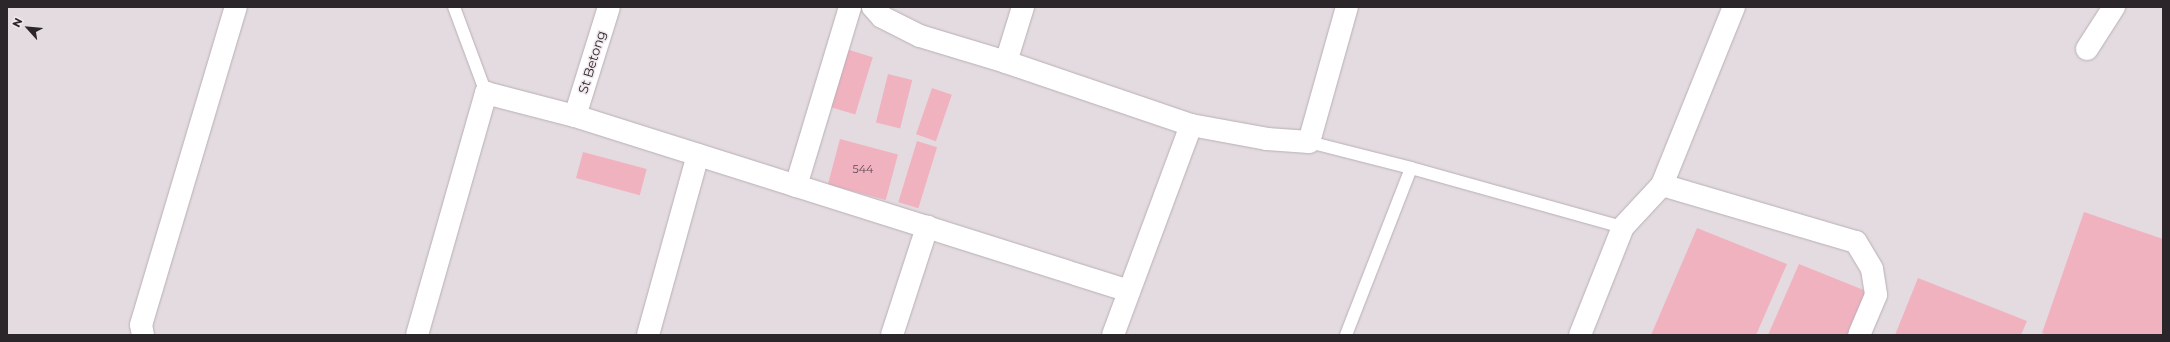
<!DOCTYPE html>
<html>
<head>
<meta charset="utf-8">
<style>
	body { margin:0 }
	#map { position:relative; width:2170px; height:342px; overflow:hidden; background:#e4dbe1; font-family:Montserrat,sans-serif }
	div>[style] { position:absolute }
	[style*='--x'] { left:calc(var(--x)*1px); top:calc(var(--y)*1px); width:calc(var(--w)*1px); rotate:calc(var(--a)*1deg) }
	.building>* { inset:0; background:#f1b2c0; transform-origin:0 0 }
	.roads { filter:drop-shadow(0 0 1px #b8afb5) drop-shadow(0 0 1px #b8afb5) }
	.lane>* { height:12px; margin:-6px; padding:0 6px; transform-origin:6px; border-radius:6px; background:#fff }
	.street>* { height:22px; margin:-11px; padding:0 11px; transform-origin:11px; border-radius:11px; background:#fff }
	span { translate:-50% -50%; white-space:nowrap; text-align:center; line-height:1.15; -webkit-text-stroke:3px #f1e8ee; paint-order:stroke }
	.number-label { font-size:11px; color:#5c494f }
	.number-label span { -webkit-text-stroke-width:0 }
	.street-label { font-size:13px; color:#2a2629 }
	.frame { position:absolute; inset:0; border:8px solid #2a2629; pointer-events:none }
	.north { position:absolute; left:8px; top:8px; width:40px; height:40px; -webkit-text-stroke:3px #f1e8ee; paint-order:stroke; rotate:297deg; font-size:11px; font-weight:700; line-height:16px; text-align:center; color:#2a2629 }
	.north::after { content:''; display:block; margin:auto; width:14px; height:18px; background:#2a2629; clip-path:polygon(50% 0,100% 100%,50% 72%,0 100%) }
</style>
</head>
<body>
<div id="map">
	<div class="building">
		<i style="left:846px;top:49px;width:28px;height:60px;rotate:17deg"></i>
		<i style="left:888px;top:74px;width:25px;height:50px;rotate:14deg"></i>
		<i style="left:932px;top:88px;width:21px;height:49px;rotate:19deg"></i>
		<i style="left:840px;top:139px;width:60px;height:47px;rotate:15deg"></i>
		<i style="left:917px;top:141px;width:21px;height:64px;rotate:17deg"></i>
		<i style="left:583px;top:152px;width:66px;height:27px;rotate:15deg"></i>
		<i style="clip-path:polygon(2084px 212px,2163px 239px,2163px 335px,2048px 335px,2042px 333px)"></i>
		<i style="clip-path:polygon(1697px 228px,1787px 264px,1756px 335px,1651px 335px)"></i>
		<i style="clip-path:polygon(1799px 264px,1871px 293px,1853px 335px,1768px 335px)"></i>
		<i style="clip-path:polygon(1918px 278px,2027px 321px,2021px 335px,1895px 335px)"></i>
	</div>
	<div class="roads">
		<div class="lane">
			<i style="--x:454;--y:7;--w:92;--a:69.6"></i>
			<i style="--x:1309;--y:142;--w:105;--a:14.3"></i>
			<i style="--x:1346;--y:335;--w:179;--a:-68.7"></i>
			<i style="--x:1411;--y:168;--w:220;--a:15.6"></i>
		</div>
		<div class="street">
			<i style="--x:873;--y:7;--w:13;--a:48"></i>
			<i style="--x:882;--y:17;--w:42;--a:26.6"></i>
			<i style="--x:920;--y:36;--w:90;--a:16.8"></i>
			<i style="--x:1006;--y:62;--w:195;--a:18.8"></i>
			<i style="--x:1191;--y:125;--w:77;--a:10.4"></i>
			<i style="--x:1267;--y:139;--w:42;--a:4.1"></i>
			<i style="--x:1309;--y:142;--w:140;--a:-74.3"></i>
			<i style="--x:2087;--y:49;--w:50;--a:-57.3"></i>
			<i style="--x:1006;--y:62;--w:58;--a:-72.8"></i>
			<i style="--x:575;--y:116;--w:114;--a:-72.7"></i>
			<i style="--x:1662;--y:185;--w:202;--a:16.4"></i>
			<i style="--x:1856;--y:242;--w:31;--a:59"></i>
			<i style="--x:1872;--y:269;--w:26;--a:81"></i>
			<i style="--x:1876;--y:295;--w:43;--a:113"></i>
			<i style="--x:796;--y:186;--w:187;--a:-73.2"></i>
			<i style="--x:143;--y:335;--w:10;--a:-101"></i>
			<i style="--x:141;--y:325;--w:332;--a:-73.4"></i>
			<i style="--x:417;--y:335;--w:252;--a:-74.1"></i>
			<i style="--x:486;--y:93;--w:92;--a:14.5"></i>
			<i style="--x:575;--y:116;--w:581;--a:17.53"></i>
			<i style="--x:648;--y:335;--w:187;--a:-74.5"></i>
			<i style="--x:892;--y:335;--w:114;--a:-72"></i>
			<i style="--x:1113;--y:335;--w:224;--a:-69.6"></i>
			<i style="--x:1580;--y:335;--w:116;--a:-68.3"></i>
			<i style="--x:1623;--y:227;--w:57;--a:-47.1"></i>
			<i style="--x:1662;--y:185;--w:192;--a:-68"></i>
		</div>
	</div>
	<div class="number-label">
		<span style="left:863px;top:169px">544</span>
	</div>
	<div class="street-label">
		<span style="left:592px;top:62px;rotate:-73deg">St Betong</span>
	</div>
	<div class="frame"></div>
	<div class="north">N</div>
</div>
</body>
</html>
